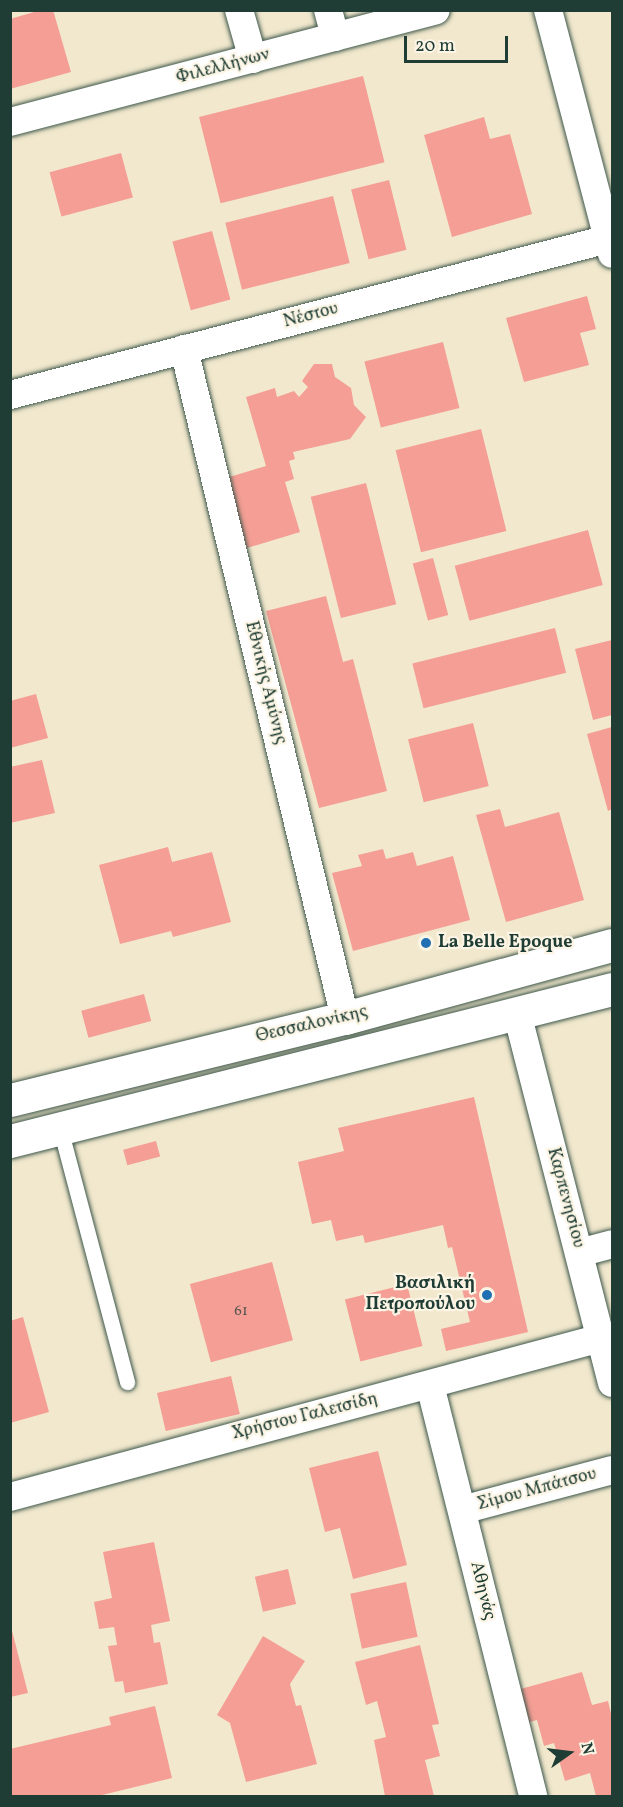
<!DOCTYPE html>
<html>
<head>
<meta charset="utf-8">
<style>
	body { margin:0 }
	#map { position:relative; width:623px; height:1807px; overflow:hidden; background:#f1e8cd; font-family:Vollkorn,serif }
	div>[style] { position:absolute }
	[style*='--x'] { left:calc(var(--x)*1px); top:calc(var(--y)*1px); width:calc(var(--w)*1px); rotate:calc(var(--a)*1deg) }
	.building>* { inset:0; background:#f49e95; transform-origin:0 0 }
	.roads { filter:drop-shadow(0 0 2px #3e574b) drop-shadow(0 0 2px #3e574b) }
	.lane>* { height:15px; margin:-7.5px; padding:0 7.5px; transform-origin:7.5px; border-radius:7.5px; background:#fff }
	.street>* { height:28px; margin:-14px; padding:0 14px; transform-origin:14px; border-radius:14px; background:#fff }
	.secondary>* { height:33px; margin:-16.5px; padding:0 16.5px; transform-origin:16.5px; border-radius:16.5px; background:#fff }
	.dots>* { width:16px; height:16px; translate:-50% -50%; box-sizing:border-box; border:3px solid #fcf5e5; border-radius:50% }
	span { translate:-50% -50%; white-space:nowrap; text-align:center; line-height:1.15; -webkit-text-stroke:4.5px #fcf5e5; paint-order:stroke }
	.number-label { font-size:15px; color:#54554c }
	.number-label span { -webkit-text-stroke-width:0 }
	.street-label { font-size:18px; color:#1f3d34 }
	.poi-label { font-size:18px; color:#1f3d34; font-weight:700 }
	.left { translate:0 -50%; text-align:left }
	.right { translate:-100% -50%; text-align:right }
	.frame { position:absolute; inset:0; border:12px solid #1f3d34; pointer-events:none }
	.north { position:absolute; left:539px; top:1723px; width:60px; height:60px; -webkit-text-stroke:4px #fcf5e5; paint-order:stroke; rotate:76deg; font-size:16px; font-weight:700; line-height:24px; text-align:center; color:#1f3d34 }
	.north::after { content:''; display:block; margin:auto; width:21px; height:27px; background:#1f3d34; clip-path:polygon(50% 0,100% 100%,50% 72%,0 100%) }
	.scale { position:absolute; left:404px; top:36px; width:104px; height:27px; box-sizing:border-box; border:3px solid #1f3d34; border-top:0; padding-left:8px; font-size:18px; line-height:21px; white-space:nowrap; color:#1f3d34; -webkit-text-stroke:4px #fcf5e5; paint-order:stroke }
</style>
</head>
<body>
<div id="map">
	<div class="building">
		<i style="clip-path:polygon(41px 10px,53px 10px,71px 72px,10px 89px,10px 19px)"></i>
		<i style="left:363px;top:76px;width:89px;height:169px;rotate:76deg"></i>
		<i style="clip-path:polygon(484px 117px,490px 139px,510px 134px,532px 214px,452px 237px,424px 135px)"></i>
		<i style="left:121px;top:153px;width:46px;height:74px;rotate:75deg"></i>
		<i style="left:389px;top:180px;width:72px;height:39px;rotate:76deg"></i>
		<i style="left:333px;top:196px;width:69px;height:111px;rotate:76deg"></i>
		<i style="left:212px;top:231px;width:71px;height:41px;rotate:75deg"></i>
		<i style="clip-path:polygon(587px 296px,596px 329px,580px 333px,589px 365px,524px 382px,506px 318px)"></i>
		<i style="left:443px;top:342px;width:68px;height:81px;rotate:76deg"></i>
		<i style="clip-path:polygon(314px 364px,332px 364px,335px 377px,351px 388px,354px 405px,366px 417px,350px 439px,293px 452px,295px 459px,289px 461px,294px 479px,285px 482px,300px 532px,247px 548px,226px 478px,266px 466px,246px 397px,275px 388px,277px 397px,294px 391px,299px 397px,308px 387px,302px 381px)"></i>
		<i style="left:481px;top:429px;width:105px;height:88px;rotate:76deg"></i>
		<i style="left:366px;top:483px;width:125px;height:57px;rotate:76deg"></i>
		<i style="left:588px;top:530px;width:57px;height:138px;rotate:75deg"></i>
		<i style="left:433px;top:558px;width:59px;height:21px;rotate:75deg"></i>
		<i style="clip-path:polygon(326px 596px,343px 662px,353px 659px,387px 791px,319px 808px,266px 611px)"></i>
		<i style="left:555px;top:628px;width:46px;height:147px;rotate:76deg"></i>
		<i style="clip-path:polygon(612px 640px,612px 715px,593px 720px,575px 649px)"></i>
		<i style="clip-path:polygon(36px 694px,48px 738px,10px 748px,10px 701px)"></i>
		<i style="left:473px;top:723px;width:65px;height:67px;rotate:76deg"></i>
		<i style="clip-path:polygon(612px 727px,612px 809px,608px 811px,587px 734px)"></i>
		<i style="clip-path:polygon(42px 760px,55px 813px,10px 823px,10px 767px)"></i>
		<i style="clip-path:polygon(500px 809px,505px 827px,559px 812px,584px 900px,506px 922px,476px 815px)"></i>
		<i style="clip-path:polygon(168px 847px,172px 862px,212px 852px,231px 922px,173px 937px,171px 931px,120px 944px,99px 865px)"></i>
		<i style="clip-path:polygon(383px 849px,386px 859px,413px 852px,417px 866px,453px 856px,470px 920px,353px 951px,332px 873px,362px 866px,358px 855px)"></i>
		<i style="left:144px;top:994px;width:28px;height:65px;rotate:75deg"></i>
		<i style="clip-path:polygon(474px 1097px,528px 1332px,446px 1351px,441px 1329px,470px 1322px,452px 1247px,448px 1248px,443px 1225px,365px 1243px,363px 1235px,336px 1241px,331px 1220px,312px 1224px,298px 1162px,344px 1151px,338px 1128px)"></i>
		<i style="left:156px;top:1141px;width:16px;height:34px;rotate:75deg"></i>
		<i style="left:272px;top:1262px;width:81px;height:85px;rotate:75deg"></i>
		<i style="left:407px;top:1284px;width:64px;height:64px;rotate:76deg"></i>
		<i style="clip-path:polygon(23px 1317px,49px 1412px,10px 1423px,10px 1321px)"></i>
		<i style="left:231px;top:1376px;width:39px;height:76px;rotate:77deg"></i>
		<i style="clip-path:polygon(378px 1451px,407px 1565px,353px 1579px,340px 1528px,325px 1532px,309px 1468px)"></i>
		<i style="clip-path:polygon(154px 1542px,170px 1621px,151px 1625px,154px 1643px,160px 1642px,168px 1684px,125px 1693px,123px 1681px,115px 1682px,108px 1646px,117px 1645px,114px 1627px,99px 1629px,94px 1602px,112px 1598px,103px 1552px)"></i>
		<i style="left:288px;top:1569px;width:36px;height:34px;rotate:77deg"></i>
		<i style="left:406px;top:1582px;width:56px;height:57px;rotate:78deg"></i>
		<i style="clip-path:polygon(10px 1623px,28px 1693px,10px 1697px)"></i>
		<i style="clip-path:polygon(263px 1636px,305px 1661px,290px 1684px,296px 1706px,301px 1705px,317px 1764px,246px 1782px,230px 1723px,217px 1715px)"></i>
		<i style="clip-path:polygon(420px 1645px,439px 1724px,432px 1725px,440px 1756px,425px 1760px,434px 1796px,385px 1796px,374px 1740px,386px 1737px,377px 1701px,366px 1705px,355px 1662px)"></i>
		<i style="clip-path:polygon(582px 1672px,592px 1705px,608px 1701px,612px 1718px,612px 1796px,596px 1796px,590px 1773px,565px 1781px,554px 1743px,544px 1746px,537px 1720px,526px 1723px,517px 1690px)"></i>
		<i style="clip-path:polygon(155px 1706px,172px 1778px,98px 1796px,10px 1796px,10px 1749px,111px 1725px,109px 1717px)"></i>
	</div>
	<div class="roads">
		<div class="lane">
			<i style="--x:60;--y:1128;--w:263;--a:75.2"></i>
		</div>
		<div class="street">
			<i style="--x:239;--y:10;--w:51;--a:74.1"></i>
			<i style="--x:328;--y:10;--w:28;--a:75"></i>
			<i style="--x:548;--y:10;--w:252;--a:75.3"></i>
			<i style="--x:10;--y:122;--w:440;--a:-14.7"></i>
			<i style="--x:184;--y:349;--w:688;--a:76.47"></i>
			<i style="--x:10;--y:395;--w:622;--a:-14.62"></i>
			<i style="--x:517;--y:1013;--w:382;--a:75.6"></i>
			<i style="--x:579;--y:1253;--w:34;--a:-15"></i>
			<i style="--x:430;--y:1385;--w:424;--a:75.9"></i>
			<i style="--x:10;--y:1497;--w:612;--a:-15.06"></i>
			<i style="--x:462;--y:1510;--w:155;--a:-14.9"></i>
		</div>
		<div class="secondary">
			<i style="--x:10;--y:1100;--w:345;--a:-13.8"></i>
			<i style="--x:345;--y:1018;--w:277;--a:-15.3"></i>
			<i style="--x:10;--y:1141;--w:621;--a:-14.17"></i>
		</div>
	</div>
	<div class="dots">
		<i style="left:426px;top:943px;background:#1f6fb2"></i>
		<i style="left:487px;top:1295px;background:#1f6fb2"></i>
	</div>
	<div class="number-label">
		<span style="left:241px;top:1312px">61</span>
	</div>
	<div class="street-label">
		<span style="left:223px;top:67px;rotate:-15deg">Φιλελλήνων</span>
		<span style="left:311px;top:316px;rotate:-15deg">Νέστου</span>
		<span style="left:265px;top:683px;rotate:76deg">Εθνικής Αμύνης</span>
		<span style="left:312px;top:1025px;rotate:-13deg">Θεσσαλονίκης</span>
		<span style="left:565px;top:1198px;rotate:75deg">Καρπενησίου</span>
		<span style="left:305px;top:1417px;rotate:-14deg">Χρήστου Γαλετσίδη</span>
		<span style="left:537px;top:1490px;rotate:-15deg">Σίμου Μπάτσου</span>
		<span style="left:482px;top:1591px;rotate:76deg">Αθηνάς</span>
	</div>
	<div class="poi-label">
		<span class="left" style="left:438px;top:943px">La Belle Epoque</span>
		<span class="right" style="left:475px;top:1295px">Βασιλική<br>Πετροπούλου</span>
	</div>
	<div class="frame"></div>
	<div class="north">N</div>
	<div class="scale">20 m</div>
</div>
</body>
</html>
